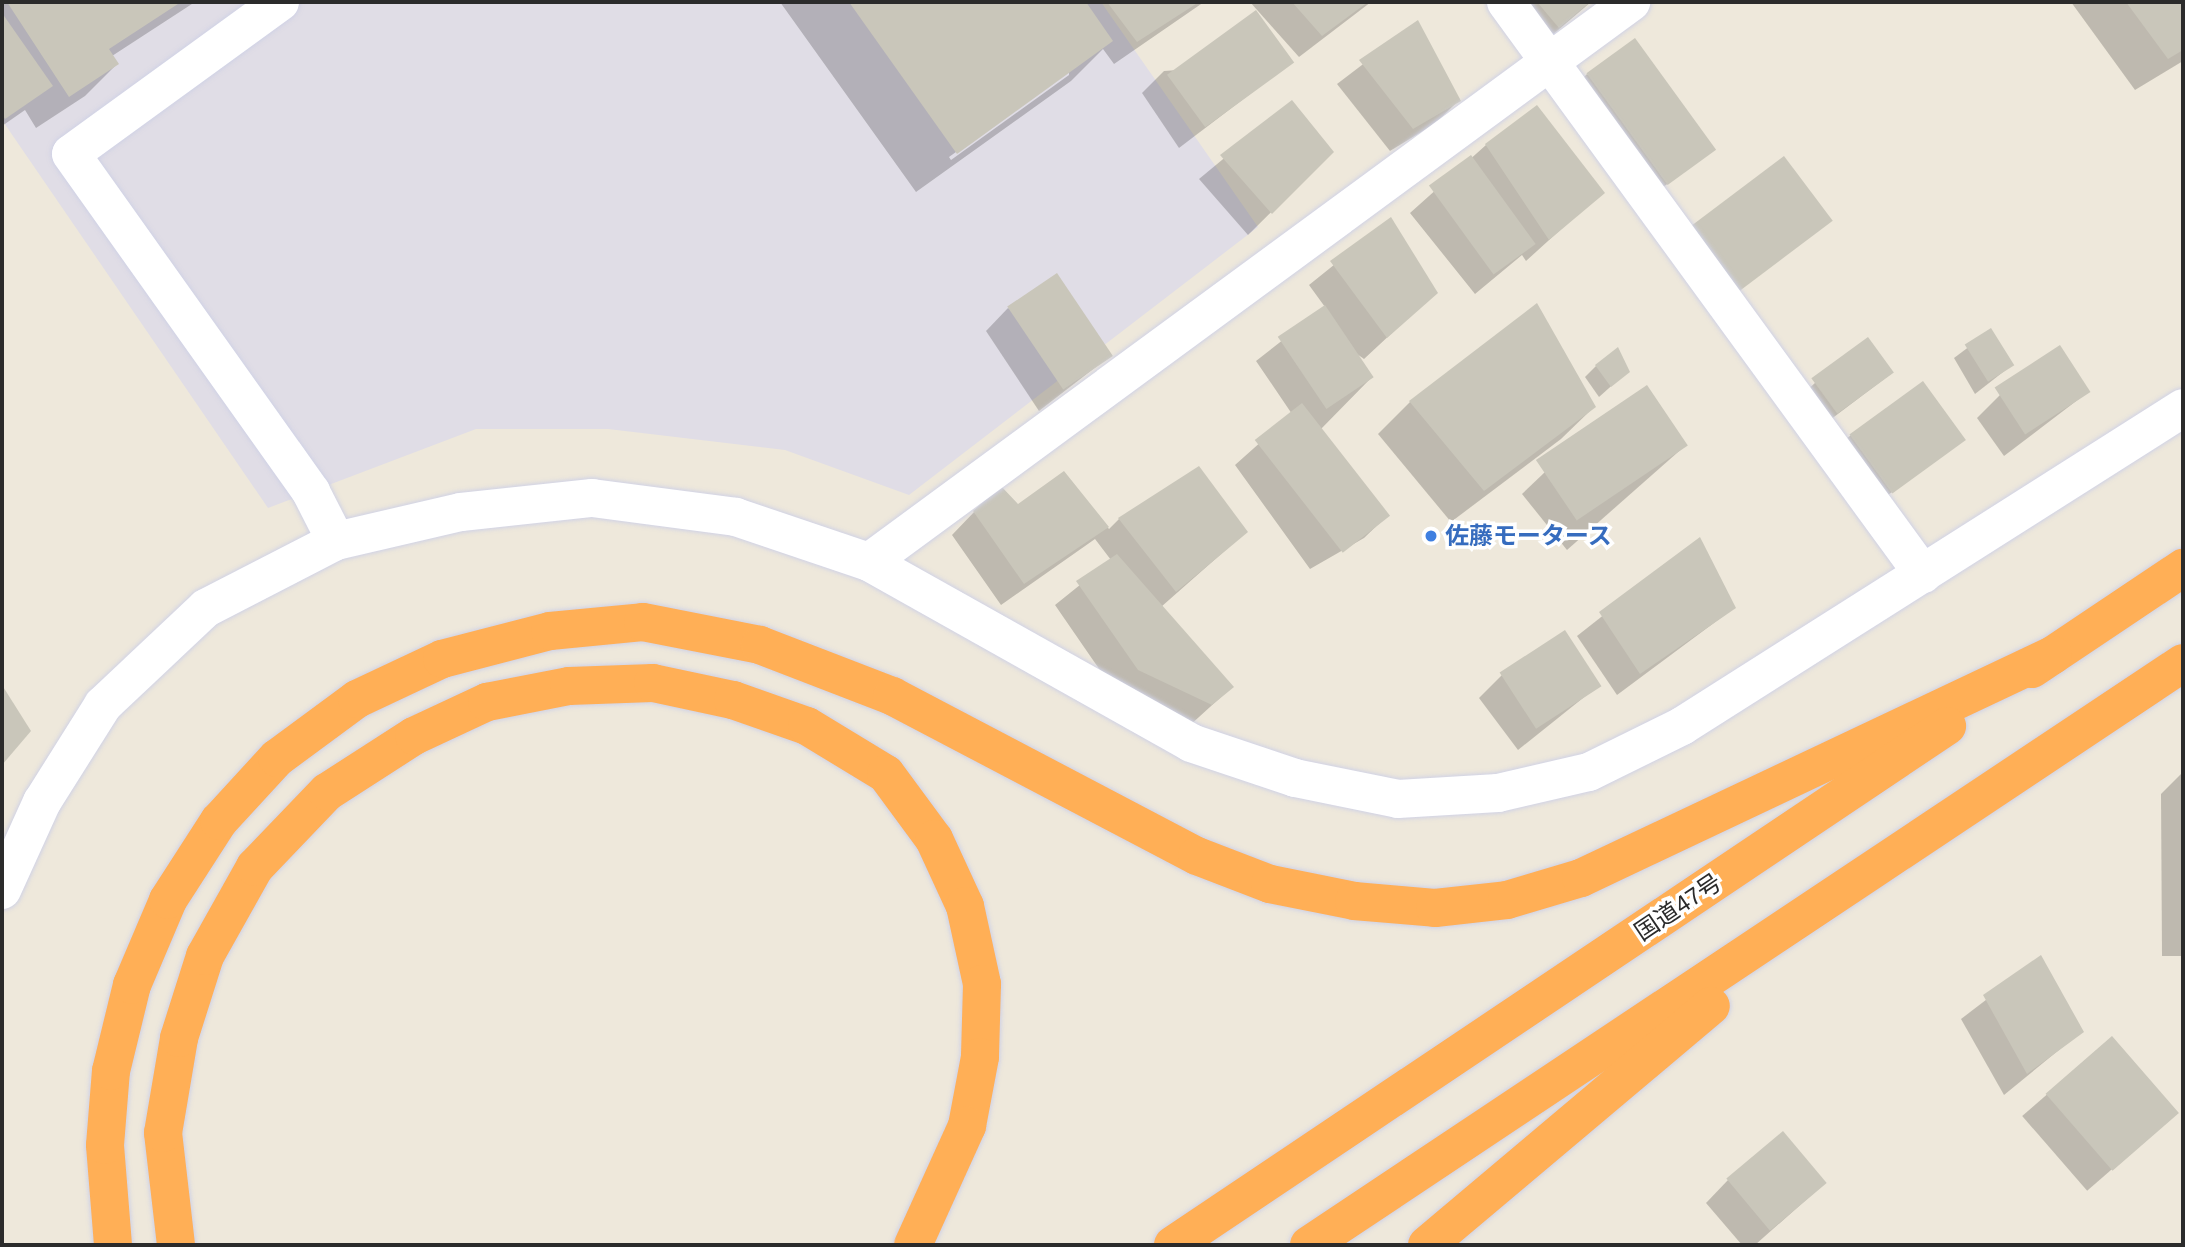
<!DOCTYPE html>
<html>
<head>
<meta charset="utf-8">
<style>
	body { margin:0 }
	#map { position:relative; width:2185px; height:1247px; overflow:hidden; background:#eee8db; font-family:Helvetica,"Noto Sans JP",sans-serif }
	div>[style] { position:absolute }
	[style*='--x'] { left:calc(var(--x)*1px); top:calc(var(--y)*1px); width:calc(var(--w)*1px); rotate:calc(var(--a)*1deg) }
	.industrial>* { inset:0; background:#e0dde6 }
	.shadow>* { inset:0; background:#0003; transform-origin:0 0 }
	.building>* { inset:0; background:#c9c6ba; transform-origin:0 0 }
	.roads { filter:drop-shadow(0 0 2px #d0d2e5) drop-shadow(0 0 2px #d0d2e5) }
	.minor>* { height:38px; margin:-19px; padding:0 19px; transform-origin:19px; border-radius:19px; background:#fff }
	.highway>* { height:38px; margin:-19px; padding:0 19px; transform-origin:19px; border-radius:19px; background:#ffaf56 }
	.dots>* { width:19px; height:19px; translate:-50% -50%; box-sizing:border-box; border:4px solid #fff; border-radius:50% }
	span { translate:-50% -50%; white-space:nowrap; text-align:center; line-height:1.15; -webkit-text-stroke:7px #fff; paint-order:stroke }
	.shop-label { font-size:24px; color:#366cbe; font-weight:700 }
	.left { translate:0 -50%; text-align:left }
	.street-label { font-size:24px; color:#2b2b2b }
	.frame { position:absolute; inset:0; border:4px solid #2b2b2b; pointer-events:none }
</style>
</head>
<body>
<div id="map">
	<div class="industrial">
		<i style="clip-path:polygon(2px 2px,1101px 2px,1258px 227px,909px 495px,785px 450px,608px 429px,476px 429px,268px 508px,2px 120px)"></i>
	</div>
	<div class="shadow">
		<i style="clip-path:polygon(2px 2px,195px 2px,112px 56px,117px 64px,85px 96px,36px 128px,25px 110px,2px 126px)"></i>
		<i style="clip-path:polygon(evenodd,780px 2px,1204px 2px,1114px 64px,1103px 49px,1071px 81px,916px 192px,780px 2px,1069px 71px,1069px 75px,951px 160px,949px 157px,1069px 71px)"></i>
		<i style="clip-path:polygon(1250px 2px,1371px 2px,1299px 57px)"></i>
		<i style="clip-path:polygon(1496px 2px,1591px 2px,1536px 49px)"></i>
		<i style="clip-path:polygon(2071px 2px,2183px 2px,2183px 61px,2135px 90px)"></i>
		<i style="clip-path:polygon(1417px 23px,1459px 100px,1436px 123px,1390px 151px,1337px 84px)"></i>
		<i style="clip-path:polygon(1292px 62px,1179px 148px,1142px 93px,1164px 71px)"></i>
		<i style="clip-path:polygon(1587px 74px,1712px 150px,1637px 207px,1565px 97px)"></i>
		<i style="clip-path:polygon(1292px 102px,1332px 152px,1248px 235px,1199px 179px)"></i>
		<i style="clip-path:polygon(1486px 145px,1602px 192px,1526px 261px,1522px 255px,1475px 294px,1410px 213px)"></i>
		<i style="clip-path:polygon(1391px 219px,1436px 292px,1364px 359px,1357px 354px,1372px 377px,1320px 430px,1387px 516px,1364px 538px,1310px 569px,1235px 465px,1292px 414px,1256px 361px,1325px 307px,1309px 285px)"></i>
		<i style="clip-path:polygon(1831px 220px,1709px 311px,1666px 248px)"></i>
		<i style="clip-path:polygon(1008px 308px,1110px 356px,1039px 411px,986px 331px)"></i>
		<i style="clip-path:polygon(1990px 331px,2012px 365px,1975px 394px,1954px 358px)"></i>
		<i style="clip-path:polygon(1596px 366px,1627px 372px,1599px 397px,1585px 377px)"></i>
		<i style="clip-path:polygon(1892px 373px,1826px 423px,1804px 393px,1816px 382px)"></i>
		<i style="left:1923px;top:383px;width:70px;height:121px;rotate:54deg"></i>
		<i style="clip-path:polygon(2088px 392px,2004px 456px,1977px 418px,2000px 395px)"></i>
		<i style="clip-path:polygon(1410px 402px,1594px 407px,1561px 439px,1451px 522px,1378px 434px)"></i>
		<i style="clip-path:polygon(1686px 445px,1567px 550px,1522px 494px,1545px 472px)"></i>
		<i style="clip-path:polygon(1064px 473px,1109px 529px,1119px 519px,1246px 532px,1161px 607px,1232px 687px,1188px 727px,1115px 692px,1055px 605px,1111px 560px,1095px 539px,1001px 605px,952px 535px,974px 512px,1018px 506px)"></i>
		<i style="clip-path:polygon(1699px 540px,1734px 608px,1617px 695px,1577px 636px)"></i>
		<i style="clip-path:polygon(1502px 675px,1598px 686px,1518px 750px,1479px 698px)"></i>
		<i style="clip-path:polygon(2183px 772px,2183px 956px,2162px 956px,2161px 794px)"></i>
		<i style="clip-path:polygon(2041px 958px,2082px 1031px,2004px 1095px,1961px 1019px)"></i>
		<i style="left:2112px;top:1038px;width:99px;height:119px;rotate:49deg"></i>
		<i style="clip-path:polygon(1728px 1180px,1825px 1183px,1755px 1245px,1742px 1245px,1706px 1203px)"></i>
	</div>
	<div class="building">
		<i style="clip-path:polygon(7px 2px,181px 2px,109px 49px,119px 64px,69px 97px)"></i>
		<i style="clip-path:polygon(849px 2px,1086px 2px,1113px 41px,957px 154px)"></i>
		<i style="clip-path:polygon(1107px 2px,1199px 2px,1137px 42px)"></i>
		<i style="clip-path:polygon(1292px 2px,1368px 2px,1322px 36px)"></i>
		<i style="clip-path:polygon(1537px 2px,1590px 2px,1559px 28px)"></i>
		<i style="clip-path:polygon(2126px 2px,2183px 2px,2183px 50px,2168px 59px)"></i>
		<i style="left:1256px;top:10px;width:65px;height:110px;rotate:54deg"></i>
		<i style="clip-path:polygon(2px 13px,53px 86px,5px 119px,2px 114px)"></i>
		<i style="clip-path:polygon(1418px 20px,1461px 101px,1413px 129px,1359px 60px)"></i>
		<i style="left:1635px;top:38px;width:138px;height:60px;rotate:54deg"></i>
		<i style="clip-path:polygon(1292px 100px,1334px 152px,1272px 214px,1220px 155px)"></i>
		<i style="clip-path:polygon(1537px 105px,1605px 193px,1549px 240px,1485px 144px)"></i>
		<i style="left:1471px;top:155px;width:110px;height:52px;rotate:54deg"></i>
		<i style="left:1784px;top:156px;width:81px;height:118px;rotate:53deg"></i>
		<i style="clip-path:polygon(1391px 217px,1438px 293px,1387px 338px,1330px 261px)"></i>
		<i style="left:1057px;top:273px;width:100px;height:60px;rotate:56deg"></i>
		<i style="clip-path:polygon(1537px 303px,1596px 407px,1484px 491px,1409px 401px)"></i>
		<i style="left:1325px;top:305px;width:87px;height:57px;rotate:56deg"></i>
		<i style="left:1991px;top:328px;width:44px;height:31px;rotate:58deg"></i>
		<i style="left:1868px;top:337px;width:44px;height:70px;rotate:54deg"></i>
		<i style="left:2060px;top:345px;width:56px;height:78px;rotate:57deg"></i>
		<i style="clip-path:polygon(1618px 347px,1630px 372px,1611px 387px,1595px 365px)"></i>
		<i style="left:1923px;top:381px;width:73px;height:91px;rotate:54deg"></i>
		<i style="left:1647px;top:385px;width:73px;height:134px;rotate:56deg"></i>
		<i style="left:1302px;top:403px;width:143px;height:60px;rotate:52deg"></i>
		<i style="clip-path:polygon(1199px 466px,1248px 532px,1176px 592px,1118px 518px)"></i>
		<i style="clip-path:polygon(1064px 471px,1109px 527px,1024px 584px,973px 511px,1001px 486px,1018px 504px)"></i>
		<i style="clip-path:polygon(1700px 537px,1736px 608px,1640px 674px,1599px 612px)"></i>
		<i style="clip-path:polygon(1117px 554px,1234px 687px,1212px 705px,1138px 670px,1076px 581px)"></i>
		<i style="left:1565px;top:630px;width:67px;height:78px;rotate:57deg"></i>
		<i style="clip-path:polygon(2px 685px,31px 731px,2px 765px)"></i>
		<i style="clip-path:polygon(2041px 955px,2084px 1032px,2027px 1074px,1983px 995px)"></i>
		<i style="left:2112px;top:1036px;width:102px;height:88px;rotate:49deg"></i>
		<i style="left:1783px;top:1131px;width:68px;height:74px;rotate:50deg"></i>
	</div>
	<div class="roads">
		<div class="minor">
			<i style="--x:280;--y:2;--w:258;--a:144"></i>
			<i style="--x:71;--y:154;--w:415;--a:54.6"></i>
			<i style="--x:311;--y:492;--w:55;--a:63"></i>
			<i style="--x:1506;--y:2;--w:708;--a:53.91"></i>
			<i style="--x:869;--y:562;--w:946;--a:-36.31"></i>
			<i style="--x:2;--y:890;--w:97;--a:-65.6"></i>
			<i style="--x:42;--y:802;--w:115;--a:-57.8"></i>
			<i style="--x:103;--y:705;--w:141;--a:-43.3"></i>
			<i style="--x:206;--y:608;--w:146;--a:-27.3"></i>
			<i style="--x:336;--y:541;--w:128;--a:-13.1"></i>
			<i style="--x:461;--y:512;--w:132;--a:-6.1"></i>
			<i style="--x:592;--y:498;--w:145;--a:7.5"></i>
			<i style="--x:736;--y:517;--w:140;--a:18.7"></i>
			<i style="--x:869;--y:562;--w:369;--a:29.3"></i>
			<i style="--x:1191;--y:743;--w:110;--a:18.6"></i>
			<i style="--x:1295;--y:778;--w:105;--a:11.5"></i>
			<i style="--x:1398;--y:799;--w:100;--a:-3.4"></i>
			<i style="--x:1498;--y:793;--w:93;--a:-13"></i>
			<i style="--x:1589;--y:772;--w:104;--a:-26.3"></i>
			<i style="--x:1682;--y:726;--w:593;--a:-32.4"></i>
		</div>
		<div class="highway">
			<i style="--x:2032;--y:669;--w:182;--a:-33.8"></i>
			<i style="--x:113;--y:1245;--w:100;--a:-94.6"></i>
			<i style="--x:105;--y:1145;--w:74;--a:-85.4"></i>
			<i style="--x:111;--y:1071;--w:89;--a:-76.3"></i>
			<i style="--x:132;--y:985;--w:92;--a:-67"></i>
			<i style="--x:168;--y:900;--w:94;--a:-57.2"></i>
			<i style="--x:219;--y:821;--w:86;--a:-47.4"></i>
			<i style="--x:277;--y:758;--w:99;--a:-36.4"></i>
			<i style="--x:357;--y:699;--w:94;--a:-25.2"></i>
			<i style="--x:442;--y:659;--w:112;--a:-14.5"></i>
			<i style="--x:550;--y:631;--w:93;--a:-5.5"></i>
			<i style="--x:643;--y:622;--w:119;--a:11.1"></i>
			<i style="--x:760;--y:645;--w:142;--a:21.1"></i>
			<i style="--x:892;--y:696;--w:344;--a:27.7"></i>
			<i style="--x:1197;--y:856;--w:78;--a:21"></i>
			<i style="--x:1270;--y:884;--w:86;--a:11.4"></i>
			<i style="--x:1354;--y:901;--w:81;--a:4.9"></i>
			<i style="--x:1435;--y:908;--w:72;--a:-6.3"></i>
			<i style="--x:1507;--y:900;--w:77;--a:-16.6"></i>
			<i style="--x:1581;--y:878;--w:522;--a:-25.29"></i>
			<i style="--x:176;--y:1245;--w:113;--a:-96.6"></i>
			<i style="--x:163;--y:1133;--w:96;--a:-80.4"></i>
			<i style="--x:179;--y:1038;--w:86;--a:-72.4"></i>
			<i style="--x:205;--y:956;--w:102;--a:-60.7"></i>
			<i style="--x:255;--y:867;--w:104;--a:-46.2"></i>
			<i style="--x:327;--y:792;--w:103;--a:-32.8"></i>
			<i style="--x:414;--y:736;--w:81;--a:-25"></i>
			<i style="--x:487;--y:702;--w:84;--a:-11"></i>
			<i style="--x:569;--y:686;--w:84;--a:-2"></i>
			<i style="--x:653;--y:683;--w:82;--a:12"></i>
			<i style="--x:733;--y:700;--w:78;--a:19.4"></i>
			<i style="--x:807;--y:726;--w:92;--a:31.3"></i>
			<i style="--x:886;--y:774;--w:81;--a:53.6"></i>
			<i style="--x:934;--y:839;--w:74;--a:65.2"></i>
			<i style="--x:965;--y:906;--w:80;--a:77.7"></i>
			<i style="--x:982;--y:984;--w:73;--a:91.6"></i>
			<i style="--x:980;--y:1057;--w:70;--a:100.7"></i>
			<i style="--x:967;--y:1126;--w:131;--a:114.4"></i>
			<i style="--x:1173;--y:1245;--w:932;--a:-33.84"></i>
			<i style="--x:1309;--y:1245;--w:1050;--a:-33.66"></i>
			<i style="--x:1427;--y:1245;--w:371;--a:-40.1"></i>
		</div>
	</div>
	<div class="dots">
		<i style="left:1431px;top:536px;background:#3f7fe0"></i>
	</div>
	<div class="shop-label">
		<span class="left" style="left:1445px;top:536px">佐藤モータース</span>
	</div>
	<div class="street-label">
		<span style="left:1678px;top:907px;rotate:-34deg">国道47号</span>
	</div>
	<div class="frame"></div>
</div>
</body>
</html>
